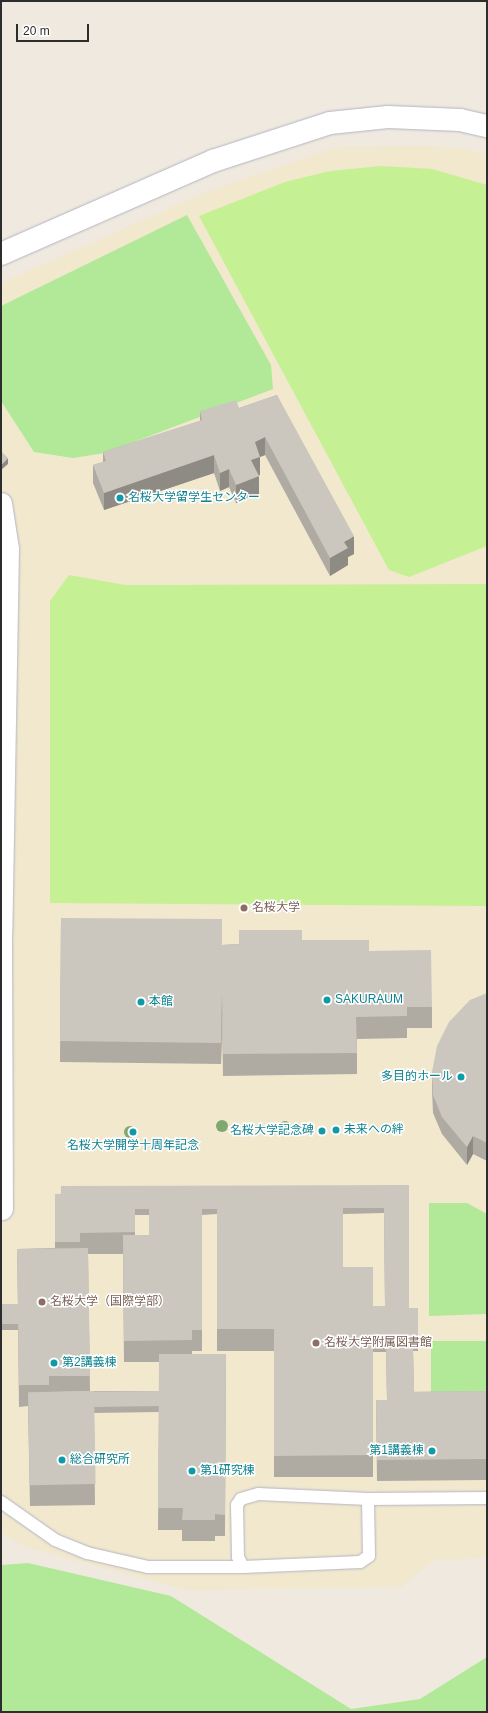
<!DOCTYPE html>
<html>
<head>
<meta charset="utf-8">
<style>
	body { margin:0 }
	#map { position:relative; width:488px; height:1713px; overflow:hidden; background:#efe9df; font-family:Helvetica,"Noto Sans JP",sans-serif }
	div>[style] { position:absolute }
	[style*='--x'] { left:calc(var(--x)*1px); top:calc(var(--y)*1px); width:calc(var(--w)*1px); rotate:calc(var(--a)*1deg) }
	.education>* { inset:0; background:#f1e8ce }
	.green>* { inset:0; background:#b1e999; transform-origin:0 0 }
	.pitch>* { inset:0; background:#c5f094 }
	.roads { filter:drop-shadow(0 0 1px #b3b5c1) drop-shadow(0 0 1px #b3b5c1) }
	.lane>* { height:12px; margin:-6px; padding:0 6px; transform-origin:6px; border-radius:6px; background:#fff }
	.secondary>* { height:22px; margin:-11px; padding:0 11px; transform-origin:11px; border-radius:11px; background:#fff }
	.trees>* { width:12px; height:12px; margin:-6px; border-radius:50%; background:#80a770 }
	.wall>* { inset:0; background:#afaba3 }
	.shaded-wall>* { inset:0; background:#8e8b85 }
	.building>* { inset:0; background:#cbc7be; transform-origin:0 0 }
	.dots>* { width:11px; height:11px; translate:-50% -50%; box-sizing:border-box; border:2px solid #fff; border-radius:50% }
	span { translate:-50% -50%; white-space:nowrap; text-align:center; line-height:1.15; -webkit-text-stroke:3px #fff; paint-order:stroke }
	.culture-label { font-size:12px; color:#0d838f }
	.left { translate:0 -50%; text-align:left }
	.right { translate:-100% -50%; text-align:right }
	.education-label { font-size:12px; color:#785e54 }
	.frame { position:absolute; inset:0; border:2px solid #2d2d2d; pointer-events:none }
	.scale { position:absolute; left:16px; top:24px; width:73px; height:18px; box-sizing:border-box; border:2px solid #2d2d2d; border-top:0; padding-left:5px; font-size:12px; line-height:14px; white-space:nowrap; color:#2d2d2d; -webkit-text-stroke:3px #fff; paint-order:stroke }
</style>
</head>
<body>
<div id="map">
	<div class="education">
		<i style="clip-path:polygon(421px 146px,463px 148px,487px 154px,487px 1557px,432px 1561px,402px 1587px,187px 1590px,28px 1548px,1px 1533px,1px 283px,206px 192px,336px 147px)"></i>
	</div>
	<div class="green">
		<i style="clip-path:polygon(187px 215px,271px 365px,273px 389px,105px 453px,73px 458px,34px 452px,1px 401px,1px 306px)"></i>
		<i style="clip-path:polygon(429px 1203px,467px 1203px,487px 1214px,487px 1314px,429px 1316px)"></i>
		<i style="left:487px;top:1341px;width:64px;height:56px;rotate:90deg"></i>
		<i style="clip-path:polygon(28px 1563px,171px 1596px,351px 1709px,420px 1699px,487px 1657px,487px 1712px,1px 1712px,1px 1565px)"></i>
	</div>
	<div class="pitch">
		<i style="clip-path:polygon(381px 166px,432px 169px,487px 185px,487px 546px,409px 577px,389px 570px,199px 216px,285px 182px,330px 171px)"></i>
		<i style="clip-path:polygon(69px 575px,125px 585px,487px 584px,487px 906px,50px 903px,50px 601px)"></i>
	</div>
	<div class="roads">
		<div class="lane">
			<i style="--x:258;--y:1494;--w:110;--a:2.6"></i>
			<i style="--x:368;--y:1499;--w:57;--a:89"></i>
			<i style="--x:369;--y:1556;--w:11;--a:146"></i>
			<i style="--x:360;--y:1562;--w:117;--a:177.6"></i>
			<i style="--x:243;--y:1567;--w:11;--a:-117"></i>
			<i style="--x:238;--y:1557;--w:52;--a:-91.1"></i>
			<i style="--x:237;--y:1505;--w:7;--a:-56"></i>
			<i style="--x:241;--y:1499;--w:18;--a:-16"></i>
			<i style="--x:368;--y:1499;--w:119;--a:-0.5"></i>
			<i style="--x:1;--y:1502;--w:66;--a:35.1"></i>
			<i style="--x:55;--y:1540;--w:35;--a:22"></i>
			<i style="--x:87;--y:1553;--w:63;--a:12.9"></i>
			<i style="--x:148;--y:1567;--w:95;--a:0"></i>
		</div>
		<div class="secondary">
			<i style="--x:1;--y:254;--w:232;--a:-23.7"></i>
			<i style="--x:213;--y:161;--w:123;--a:-18"></i>
			<i style="--x:330;--y:123;--w:58;--a:-5.9"></i>
			<i style="--x:388;--y:117;--w:72;--a:2.4"></i>
			<i style="--x:460;--y:120;--w:28;--a:13"></i>
			<i style="--x:1;--y:504;--w:46;--a:81.2"></i>
			<i style="--x:8;--y:549;--w:384;--a:91"></i>
			<i style="--x:1;--y:938;--w:271;--a:89.8"></i>
		</div>
	</div>
	<div class="trees">
		<i style="left:222px;top:1126px"></i>
		<i style="left:285px;top:1127px"></i>
		<i style="left:130px;top:1132px"></i>
	</div>
	<div class="wall">
		<i style="clip-path:polygon(277px 395px,354px 554px,348px 557px,348px 565px,330px 576px,265px 455px,260px 457px,260px 475px,258px 475px,259px 494px,236px 503px,229px 487px,220px 491px,214px 473px,104px 510px,93px 483px,93px 465px,103px 462px,103px 452px,200px 421px,200px 411px,239px 408px)"></i>
		<i style="clip-path:polygon(61px 918px,222px 945px,239px 944px,302px 940px,369px 951px,432px 1007px,432px 1028px,407px 1028px,407px 1038px,357px 1039px,357px 1074px,223px 1076px,222px 1013px,221px 1064px,60px 1062px)"></i>
		<i style="clip-path:polygon(487px 993px,487px 1161px,473px 1154px,467px 1165px,442px 1134px,433px 1113px,432px 1090px,432px 1072px)"></i>
		<i style="clip-path:polygon(evenodd,409px 1185px,409px 1308px,418px 1308px,418px 1351px,413px 1351px,414px 1392px,487px 1391px,487px 1480px,377px 1481px,376px 1400px,387px 1400px,386px 1352px,373px 1352px,373px 1477px,274px 1477px,274px 1351px,217px 1351px,217px 1214px,202px 1215px,202px 1351px,192px 1351px,192px 1354px,226px 1354px,225px 1536px,215px 1536px,215px 1541px,182px 1541px,182px 1530px,158px 1530px,159px 1412px,94px 1413px,95px 1505px,30px 1506px,28px 1406px,19px 1407px,18px 1325px,18px 1330px,1px 1330px,1px 1304px,18px 1304px,17px 1249px,55px 1248px,55px 1194px,409px 1185px,384px 1213px,385px 1306px,373px 1306px,343px 1267px,343px 1214px,384px 1213px,409px 1185px,135px 1215px,149px 1215px,149px 1235px,135px 1235px,135px 1215px,409px 1185px,88px 1254px,123px 1254px,124px 1362px,159px 1362px,159px 1391px,90px 1391px,88px 1254px)"></i>
	</div>
	<div class="shaded-wall">
		<i style="clip-path:polygon(265px 437px,265px 455px,260px 457px,260px 475px,251px 478px,251px 460px,255px 442px)"></i>
		<i style="clip-path:polygon(214px 455px,214px 473px,104px 510px,104px 493px)"></i>
		<i style="clip-path:polygon(8px 458px,8px 464px,1px 470px,1px 465px)"></i>
		<i style="clip-path:polygon(229px 469px,229px 487px,220px 491px,220px 473px)"></i>
		<i style="clip-path:polygon(259px 476px,259px 494px,236px 503px,236px 485px)"></i>
		<i style="clip-path:polygon(354px 536px,354px 554px,348px 557px,348px 565px,330px 576px,330px 558px,344px 542px)"></i>
		<i style="clip-path:polygon(222px 992px,222px 1013px,221px 1064px,221px 1043px)"></i>
		<i style="clip-path:polygon(473px 1136px,473px 1154px,467px 1165px,467px 1147px)"></i>
	</div>
	<div class="building">
		<i style="clip-path:polygon(277px 395px,354px 536px,344px 542px,348px 548px,330px 558px,265px 437px,255px 442px,260px 457px,251px 460px,259px 476px,236px 485px,229px 469px,220px 473px,214px 455px,104px 493px,93px 465px,106px 461px,103px 452px,202px 420px,200px 411px,236px 400px,239px 408px)"></i>
		<i style="clip-path:polygon(1px 451px,8px 458px,1px 465px)"></i>
		<i style="clip-path:polygon(61px 918px,222px 919px,222px 945px,239px 944px,239px 930px,302px 930px,302px 940px,369px 940px,369px 951px,431px 950px,432px 1007px,407px 1007px,407px 1016px,356px 1017px,357px 1053px,223px 1054px,222px 992px,221px 1043px,60px 1041px)"></i>
		<i style="clip-path:polygon(487px 993px,487px 1143px,473px 1136px,467px 1147px,442px 1117px,433px 1095px,432px 1072px,437px 1046px,449px 1022px,470px 1000px)"></i>
		<i style="clip-path:polygon(409px 1185px,409px 1308px,418px 1308px,418px 1345px,413px 1345px,414px 1392px,387px 1392px,387px 1400px,386px 1346px,373px 1346px,373px 1306px,385px 1306px,384px 1208px,343px 1208px,343px 1203px,217px 1203px,217px 1209px,202px 1209px,202px 1205px,149px 1205px,149px 1209px,135px 1209px,135px 1194px,61px 1194px,61px 1186px)"></i>
		<i style="clip-path:polygon(55px 1194px,135px 1194px,135px 1232px,80px 1233px,80px 1242px,55px 1242px)"></i>
		<i style="clip-path:polygon(217px 1203px,343px 1203px,343px 1267px,373px 1267px,373px 1455px,274px 1456px,274px 1329px,217px 1329px)"></i>
		<i style="clip-path:polygon(149px 1205px,202px 1205px,202px 1330px,192px 1330px,192px 1340px,124px 1341px,123px 1235px,149px 1235px)"></i>
		<i style="clip-path:polygon(88px 1248px,90px 1376px,49px 1376px,49px 1385px,19px 1385px,17px 1249px)"></i>
		<i style="left:1px;top:1304px;width:17px;height:20px"></i>
		<i style="clip-path:polygon(159px 1354px,226px 1354px,225px 1515px,215px 1514px,215px 1520px,182px 1520px,183px 1508px,158px 1508px)"></i>
		<i style="left:94px;top:1391px;width:93px;height:66px;rotate:89deg"></i>
		<i style="clip-path:polygon(94px 1391px,49px 1392px,159px 1391px,159px 1406px,94px 1407px)"></i>
		<i style="clip-path:polygon(487px 1391px,487px 1459px,377px 1460px,376px 1400px,387px 1400px,387px 1392px)"></i>
	</div>
	<div class="dots">
		<i style="left:120px;top:498px;background:#0f9aa8"></i>
		<i style="left:244px;top:908px;background:#8d6e63"></i>
		<i style="left:327px;top:1000px;background:#0f9aa8"></i>
		<i style="left:141px;top:1002px;background:#0f9aa8"></i>
		<i style="left:461px;top:1077px;background:#0f9aa8"></i>
		<i style="left:336px;top:1130px;background:#0f9aa8"></i>
		<i style="left:322px;top:1131px;background:#0f9aa8"></i>
		<i style="left:133px;top:1132px;background:#0f9aa8"></i>
		<i style="left:42px;top:1302px;background:#8d6e63"></i>
		<i style="left:316px;top:1343px;background:#8d6e63"></i>
		<i style="left:54px;top:1363px;background:#0f9aa8"></i>
		<i style="left:432px;top:1451px;background:#0f9aa8"></i>
		<i style="left:62px;top:1460px;background:#0f9aa8"></i>
		<i style="left:192px;top:1471px;background:#0f9aa8"></i>
	</div>
	<div class="culture-label">
		<span class="left" style="left:128px;top:498px">名桜大学留学生センター</span>
		<span class="left" style="left:335px;top:1000px">SAKURAUM</span>
		<span class="left" style="left:149px;top:1002px">本館</span>
		<span class="right" style="left:453px;top:1077px">多目的ホール</span>
		<span class="left" style="left:344px;top:1130px">未来への絆</span>
		<span class="right" style="left:314px;top:1131px">名桜大学記念碑</span>
		<span style="left:133px;top:1146px">名桜大学開学十周年記念</span>
		<span class="left" style="left:62px;top:1363px">第2講義棟</span>
		<span class="right" style="left:424px;top:1451px">第1講義棟</span>
		<span class="left" style="left:70px;top:1460px">総合研究所</span>
		<span class="left" style="left:200px;top:1471px">第1研究棟</span>
	</div>
	<div class="education-label">
		<span class="left" style="left:252px;top:908px">名桜大学</span>
		<span class="left" style="left:50px;top:1302px">名桜大学（国際学部）</span>
		<span class="left" style="left:324px;top:1343px">名桜大学附属図書館</span>
	</div>
	<div class="frame"></div>
	<div class="scale">20 m</div>
</div>
</body>
</html>
